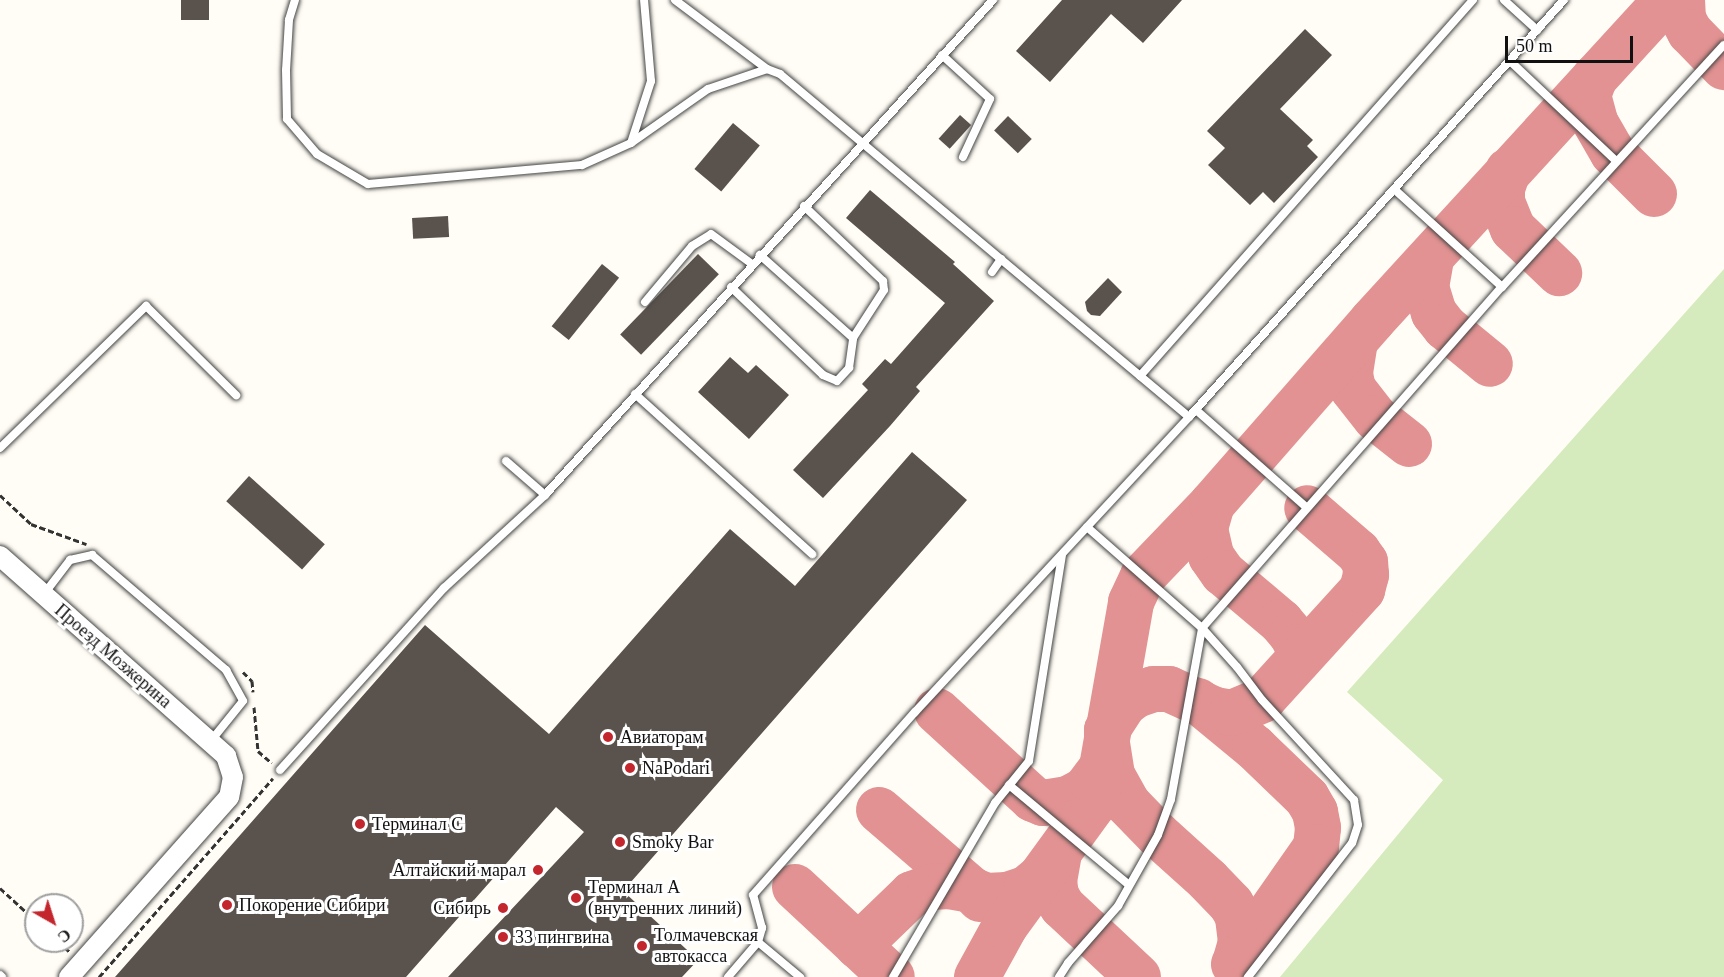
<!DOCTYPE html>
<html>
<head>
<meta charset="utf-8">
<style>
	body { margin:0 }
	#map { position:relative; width:1724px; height:977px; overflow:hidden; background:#fffdf5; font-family:Georgia,serif }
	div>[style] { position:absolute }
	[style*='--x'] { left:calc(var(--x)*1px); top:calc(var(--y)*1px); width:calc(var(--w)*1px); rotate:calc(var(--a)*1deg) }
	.green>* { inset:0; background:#d5ebbd }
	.taxiway>* { height:46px; margin:-23px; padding:0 23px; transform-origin:23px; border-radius:23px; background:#e29292 }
	.building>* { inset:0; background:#5a524d; transform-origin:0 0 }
	.path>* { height:3px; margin-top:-1.5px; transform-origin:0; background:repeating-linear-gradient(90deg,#333 0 6px,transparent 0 9px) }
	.roads { filter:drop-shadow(0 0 2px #444) drop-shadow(0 0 2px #444) }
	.service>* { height:8px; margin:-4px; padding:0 4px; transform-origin:4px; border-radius:4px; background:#fff }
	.tertiary>* { height:20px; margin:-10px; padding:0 10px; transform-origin:10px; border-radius:10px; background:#fff }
	.dots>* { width:16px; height:16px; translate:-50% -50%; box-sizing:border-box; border:3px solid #fff; border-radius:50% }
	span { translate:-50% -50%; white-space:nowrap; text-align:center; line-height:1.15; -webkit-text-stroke:6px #fff; paint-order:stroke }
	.street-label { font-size:18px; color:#111 }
	.poi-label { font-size:18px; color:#111 }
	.left { translate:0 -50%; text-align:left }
	.right { translate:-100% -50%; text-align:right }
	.north { position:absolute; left:24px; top:893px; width:60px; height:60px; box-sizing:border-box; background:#fff; border:2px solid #a0a0a0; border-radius:50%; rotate:141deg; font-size:16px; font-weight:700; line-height:24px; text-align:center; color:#111 }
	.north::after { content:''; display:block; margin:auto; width:21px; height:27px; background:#c4262e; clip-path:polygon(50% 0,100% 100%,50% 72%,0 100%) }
	.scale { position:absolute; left:1505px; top:36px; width:128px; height:27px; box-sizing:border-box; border:3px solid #111; border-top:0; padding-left:8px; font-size:18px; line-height:21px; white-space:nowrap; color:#111; -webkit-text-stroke:4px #fff; paint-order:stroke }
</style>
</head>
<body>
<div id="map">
	<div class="green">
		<i style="clip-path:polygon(1724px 269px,1724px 977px,1280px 977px,1443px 780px,1347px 692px)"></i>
	</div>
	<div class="taxiway">
		<i style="--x:1682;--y:0;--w:19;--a:87"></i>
		<i style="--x:1683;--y:19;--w:15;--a:62"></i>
		<i style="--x:1690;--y:32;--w:49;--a:45.8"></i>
		<i style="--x:1595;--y:77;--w:19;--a:111"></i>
		<i style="--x:1588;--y:95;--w:28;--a:75"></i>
		<i style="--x:1595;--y:122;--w:36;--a:60"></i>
		<i style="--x:1613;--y:153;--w:58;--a:45"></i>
		<i style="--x:1508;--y:171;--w:18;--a:109"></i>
		<i style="--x:1502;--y:188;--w:14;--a:90"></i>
		<i style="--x:1502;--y:202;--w:29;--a:68"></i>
		<i style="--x:1513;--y:229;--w:64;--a:43.7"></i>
		<i style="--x:1431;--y:259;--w:28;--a:100"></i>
		<i style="--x:1426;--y:287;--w:27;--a:73"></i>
		<i style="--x:1434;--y:313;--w:18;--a:52"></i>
		<i style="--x:1445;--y:327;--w:58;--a:39.4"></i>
		<i style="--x:1355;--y:341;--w:33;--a:99"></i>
		<i style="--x:1350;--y:374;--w:15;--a:79"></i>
		<i style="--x:1353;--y:389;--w:37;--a:52"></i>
		<i style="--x:1376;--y:418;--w:42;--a:38.2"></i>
		<i style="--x:1212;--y:504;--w:26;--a:106"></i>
		<i style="--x:1205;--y:529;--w:28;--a:77"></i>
		<i style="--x:1211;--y:556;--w:21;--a:55"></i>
		<i style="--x:1223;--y:573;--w:76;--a:40.2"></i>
		<i style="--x:1281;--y:622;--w:17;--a:50"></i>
		<i style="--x:1292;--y:635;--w:13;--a:63"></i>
		<i style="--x:1298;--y:647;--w:13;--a:90"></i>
		<i style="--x:1198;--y:701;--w:74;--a:39.5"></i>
		<i style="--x:1255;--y:748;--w:72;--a:43.9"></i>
		<i style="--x:1307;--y:798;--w:16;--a:60"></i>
		<i style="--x:1315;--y:812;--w:16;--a:79"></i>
		<i style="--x:1318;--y:828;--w:19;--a:96"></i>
		<i style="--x:1316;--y:847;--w:143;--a:125"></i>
		<i style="--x:937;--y:711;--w:130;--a:42.5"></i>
		<i style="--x:1033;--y:799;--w:11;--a:22"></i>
		<i style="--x:1043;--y:803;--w:25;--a:-9"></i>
		<i style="--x:1068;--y:799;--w:19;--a:-28"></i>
		<i style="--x:1085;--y:790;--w:26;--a:-53"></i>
		<i style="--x:879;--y:810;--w:123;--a:40.7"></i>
		<i style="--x:972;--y:890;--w:15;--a:23"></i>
		<i style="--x:986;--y:896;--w:21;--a:-3"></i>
		<i style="--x:1007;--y:895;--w:20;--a:-18"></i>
		<i style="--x:1026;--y:889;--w:22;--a:-39"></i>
		<i style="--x:1059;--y:853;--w:28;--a:100"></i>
		<i style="--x:1054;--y:881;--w:14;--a:82"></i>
		<i style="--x:1056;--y:895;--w:13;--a:61"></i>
		<i style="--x:1062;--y:906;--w:104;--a:43.1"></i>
		<i style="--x:795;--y:887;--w:132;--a:42.9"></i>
		<i style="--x:858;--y:946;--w:75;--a:-43.9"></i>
		<i style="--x:912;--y:894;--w:20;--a:-20"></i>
		<i style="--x:931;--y:887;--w:18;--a:-3"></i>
		<i style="--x:949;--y:886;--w:23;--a:10"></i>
		<i style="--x:972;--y:890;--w:12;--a:48"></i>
		<i style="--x:1235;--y:963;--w:22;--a:-74"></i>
		<i style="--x:1241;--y:942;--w:26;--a:-97"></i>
		<i style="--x:1238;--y:916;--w:14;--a:-120"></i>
		<i style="--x:1231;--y:904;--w:33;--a:-134"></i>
		<i style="--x:1208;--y:880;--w:67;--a:-138"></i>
		<i style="--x:1158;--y:835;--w:43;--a:-134.1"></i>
		<i style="--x:1128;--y:804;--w:33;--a:-119"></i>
		<i style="--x:1112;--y:775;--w:30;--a:-99"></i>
		<i style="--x:1107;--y:745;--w:15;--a:-90"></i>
		<i style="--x:1107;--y:730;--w:31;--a:-57"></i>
		<i style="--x:1124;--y:704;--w:15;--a:-37"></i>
		<i style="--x:1136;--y:695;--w:18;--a:-19"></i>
		<i style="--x:1153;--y:689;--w:16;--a:0"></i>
		<i style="--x:1169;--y:689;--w:51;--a:24.5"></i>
		<i style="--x:1215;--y:710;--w:17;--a:10"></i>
		<i style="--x:1232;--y:713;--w:33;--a:-23"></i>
		<i style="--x:1262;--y:700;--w:149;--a:-47.7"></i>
		<i style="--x:1362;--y:590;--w:16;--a:-75"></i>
		<i style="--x:1366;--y:575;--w:13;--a:-94"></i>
		<i style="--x:1365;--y:562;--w:12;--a:-125"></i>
		<i style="--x:1358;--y:552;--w:67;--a:-139.2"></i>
		<i style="--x:977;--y:977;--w:58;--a:-61.2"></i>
		<i style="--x:1005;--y:926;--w:150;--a:-54"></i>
		<i style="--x:1093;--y:805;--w:16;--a:-72"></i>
		<i style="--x:1098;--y:790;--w:191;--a:-80"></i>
		<i style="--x:1131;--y:602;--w:29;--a:-65"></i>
		<i style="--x:1143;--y:576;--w:100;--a:-46.2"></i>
		<i style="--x:1212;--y:504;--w:243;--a:-48.8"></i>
		<i style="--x:1372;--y:321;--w:435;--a:-47.5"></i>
	</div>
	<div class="building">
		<i style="left:181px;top:0;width:28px;height:20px"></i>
		<i style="clip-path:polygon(1062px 0,1182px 0,1143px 43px,1111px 14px,1050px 82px,1016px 51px)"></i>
		<i style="clip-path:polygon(1305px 29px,1332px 55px,1280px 109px,1313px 140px,1307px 146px,1318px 157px,1274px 203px,1263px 192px,1250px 205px,1208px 165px,1225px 148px,1207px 131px)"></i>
		<i style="left:960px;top:115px;width:15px;height:32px;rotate:42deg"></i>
		<i style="left:1008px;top:116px;width:33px;height:20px;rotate:44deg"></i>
		<i style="left:733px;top:123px;width:35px;height:60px;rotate:40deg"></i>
		<i style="clip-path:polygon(870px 190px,955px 262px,953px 264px,994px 301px,916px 387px,920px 391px,890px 426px,823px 498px,793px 470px,868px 390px,862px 384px,885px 359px,891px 364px,945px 303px,846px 218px)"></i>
		<i style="left:448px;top:216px;width:21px;height:36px;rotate:87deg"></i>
		<i style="left:698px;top:254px;width:29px;height:112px;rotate:44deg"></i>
		<i style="left:602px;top:264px;width:22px;height:80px;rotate:39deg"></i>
		<i style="clip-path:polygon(1108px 278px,1122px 292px,1100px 316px,1091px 315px,1087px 311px,1085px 302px)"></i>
		<i style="clip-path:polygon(730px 357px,748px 373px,756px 365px,789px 395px,749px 439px,698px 392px)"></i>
		<i style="clip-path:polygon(912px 452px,967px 500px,623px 891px,698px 960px,682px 977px,448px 977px,584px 832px,556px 807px,406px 977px,115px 977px,425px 625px,549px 734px,730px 529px,795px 586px)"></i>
		<i style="left:249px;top:476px;width:102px;height:34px;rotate:42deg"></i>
	</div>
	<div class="path">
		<i style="--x:0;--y:495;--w:42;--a:43.1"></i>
		<i style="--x:31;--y:524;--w:59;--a:20"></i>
		<i style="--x:243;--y:672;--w:13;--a:45"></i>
		<i style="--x:252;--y:681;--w:11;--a:85"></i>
		<i style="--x:254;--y:707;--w:44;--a:84.8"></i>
		<i style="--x:258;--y:751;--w:18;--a:41"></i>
		<i style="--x:0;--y:888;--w:49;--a:42.5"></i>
		<i style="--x:58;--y:941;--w:16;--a:43"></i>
		<i style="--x:99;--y:977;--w:264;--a:-48.8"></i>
	</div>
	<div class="roads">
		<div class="service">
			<i style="--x:295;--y:0;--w:21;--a:107"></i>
			<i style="--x:289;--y:20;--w:50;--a:93.4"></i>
			<i style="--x:286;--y:70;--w:49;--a:88.8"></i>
			<i style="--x:287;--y:119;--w:46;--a:49.4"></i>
			<i style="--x:317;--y:154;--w:59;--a:30.5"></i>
			<i style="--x:368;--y:184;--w:215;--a:-5.1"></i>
			<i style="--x:582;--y:165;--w:54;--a:-24.2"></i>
			<i style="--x:631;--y:143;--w:94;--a:-35"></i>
			<i style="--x:708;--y:89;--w:62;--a:-18.7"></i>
			<i style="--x:675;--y:0;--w:115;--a:36.9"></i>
			<i style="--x:767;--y:69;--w:14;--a:21"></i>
			<i style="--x:780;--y:74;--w:534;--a:39.98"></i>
			<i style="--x:1504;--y:0;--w:45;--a:42.3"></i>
			<i style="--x:942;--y:55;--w:65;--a:42.5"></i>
			<i style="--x:990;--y:99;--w:64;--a:115"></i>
			<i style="--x:1510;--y:61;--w:146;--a:43.3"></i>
			<i style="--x:631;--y:143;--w:65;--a:-72.1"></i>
			<i style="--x:651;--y:81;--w:81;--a:-94.9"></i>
			<i style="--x:1394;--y:189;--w:146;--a:42.2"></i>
			<i style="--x:804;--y:206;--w:109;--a:43.5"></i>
			<i style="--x:883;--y:281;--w:9;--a:84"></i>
			<i style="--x:884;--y:290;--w:57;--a:122.9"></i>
			<i style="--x:992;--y:272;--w:16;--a:-55"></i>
			<i style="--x:731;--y:287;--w:127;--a:43.7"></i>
			<i style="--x:823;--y:375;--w:15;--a:23"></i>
			<i style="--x:837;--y:381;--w:18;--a:-47"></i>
			<i style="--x:849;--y:368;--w:30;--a:-82"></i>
			<i style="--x:853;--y:338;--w:125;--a:-138.3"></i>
			<i style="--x:645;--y:302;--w:73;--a:-50"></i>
			<i style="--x:692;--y:246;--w:22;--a:-32"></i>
			<i style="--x:711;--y:234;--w:51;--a:36.2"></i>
			<i style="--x:1140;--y:376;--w:502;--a:-48.47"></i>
			<i style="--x:635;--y:394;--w:239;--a:42.1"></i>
			<i style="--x:1196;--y:410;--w:148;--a:41.4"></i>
			<i style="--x:0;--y:448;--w:204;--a:-44.2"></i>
			<i style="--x:146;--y:306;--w:127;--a:44.7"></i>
			<i style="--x:506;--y:461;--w:52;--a:41.1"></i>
			<i style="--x:1087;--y:527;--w:153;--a:41.3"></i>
			<i style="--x:1202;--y:628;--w:52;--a:48.1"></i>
			<i style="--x:1237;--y:667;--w:41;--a:52.9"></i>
			<i style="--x:1262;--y:700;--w:136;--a:47.4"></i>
			<i style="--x:1354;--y:800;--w:25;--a:81"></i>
			<i style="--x:1358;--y:825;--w:19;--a:108"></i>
			<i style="--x:1352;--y:843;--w:170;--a:127.8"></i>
			<i style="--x:44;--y:594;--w:43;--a:-52.6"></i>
			<i style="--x:70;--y:560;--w:23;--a:-13"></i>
			<i style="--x:92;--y:555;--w:177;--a:40.6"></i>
			<i style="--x:226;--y:670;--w:35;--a:61"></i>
			<i style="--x:243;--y:701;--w:53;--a:128.8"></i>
			<i style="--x:280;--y:770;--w:245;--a:-48"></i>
			<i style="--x:444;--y:588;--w:137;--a:-42.6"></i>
			<i style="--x:545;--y:495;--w:668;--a:-47.85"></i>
			<i style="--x:1009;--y:785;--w:156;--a:39.8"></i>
			<i style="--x:758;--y:942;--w:55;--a:39.8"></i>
			<i style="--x:0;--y:975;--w:3;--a:45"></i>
			<i style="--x:728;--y:977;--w:46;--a:-49.4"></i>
			<i style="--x:758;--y:942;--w:15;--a:-74"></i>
			<i style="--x:762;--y:928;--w:34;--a:-105"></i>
			<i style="--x:753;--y:895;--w:244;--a:-48.5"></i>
			<i style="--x:915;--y:712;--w:403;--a:-47.1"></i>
			<i style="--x:1189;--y:417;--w:561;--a:-48.04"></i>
			<i style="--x:893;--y:977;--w:202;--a:-59.6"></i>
			<i style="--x:995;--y:803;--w:54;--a:-51"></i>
			<i style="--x:1029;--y:761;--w:208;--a:-80.9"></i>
			<i style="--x:1059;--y:977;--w:17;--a:-57"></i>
			<i style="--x:1068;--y:963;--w:76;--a:-48.7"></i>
			<i style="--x:1118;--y:906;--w:81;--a:-60.6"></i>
			<i style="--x:1158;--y:835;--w:38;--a:-70"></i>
			<i style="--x:1171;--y:799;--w:174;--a:-79.7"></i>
			<i style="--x:1202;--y:628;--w:454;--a:-48.7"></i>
			<i style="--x:1502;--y:287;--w:328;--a:-47.5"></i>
		</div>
		<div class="tertiary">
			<i style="--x:0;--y:556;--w:302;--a:41.5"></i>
			<i style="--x:226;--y:756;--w:22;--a:72"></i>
			<i style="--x:233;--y:777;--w:20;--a:101"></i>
			<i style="--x:229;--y:797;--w:241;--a:131.6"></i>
		</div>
	</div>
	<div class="dots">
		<i style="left:608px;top:737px;background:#c4262e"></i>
		<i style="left:630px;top:768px;background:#c4262e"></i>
		<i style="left:360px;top:824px;background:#c4262e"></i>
		<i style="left:620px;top:842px;background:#c4262e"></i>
		<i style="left:538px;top:870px;background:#c4262e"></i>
		<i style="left:576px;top:898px;background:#c4262e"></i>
		<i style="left:227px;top:905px;background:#c4262e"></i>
		<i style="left:503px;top:908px;background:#c4262e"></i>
		<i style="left:503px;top:937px;background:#c4262e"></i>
		<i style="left:642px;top:946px;background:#c4262e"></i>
	</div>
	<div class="street-label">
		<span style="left:113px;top:656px;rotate:41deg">Проезд Мозжерина</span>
	</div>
	<div class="poi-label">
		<span class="left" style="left:620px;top:737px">Авиаторам</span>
		<span class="left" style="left:642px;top:768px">NaPodari</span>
		<span class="left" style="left:372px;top:824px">Терминал С</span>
		<span class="left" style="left:632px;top:842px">Smoky Bar</span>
		<span class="right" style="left:526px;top:870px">Алтайский марал</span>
		<span class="left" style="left:588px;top:898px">Терминал А<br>(внутренних линий)</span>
		<span class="left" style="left:239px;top:905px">Покорение Сибири</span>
		<span class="right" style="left:491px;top:908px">Сибирь</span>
		<span class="left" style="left:654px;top:946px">Толмачевская<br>автокасса</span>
		<span class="left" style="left:515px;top:937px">33 пингвина</span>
	</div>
	<div class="north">С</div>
	<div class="scale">50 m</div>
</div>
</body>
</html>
